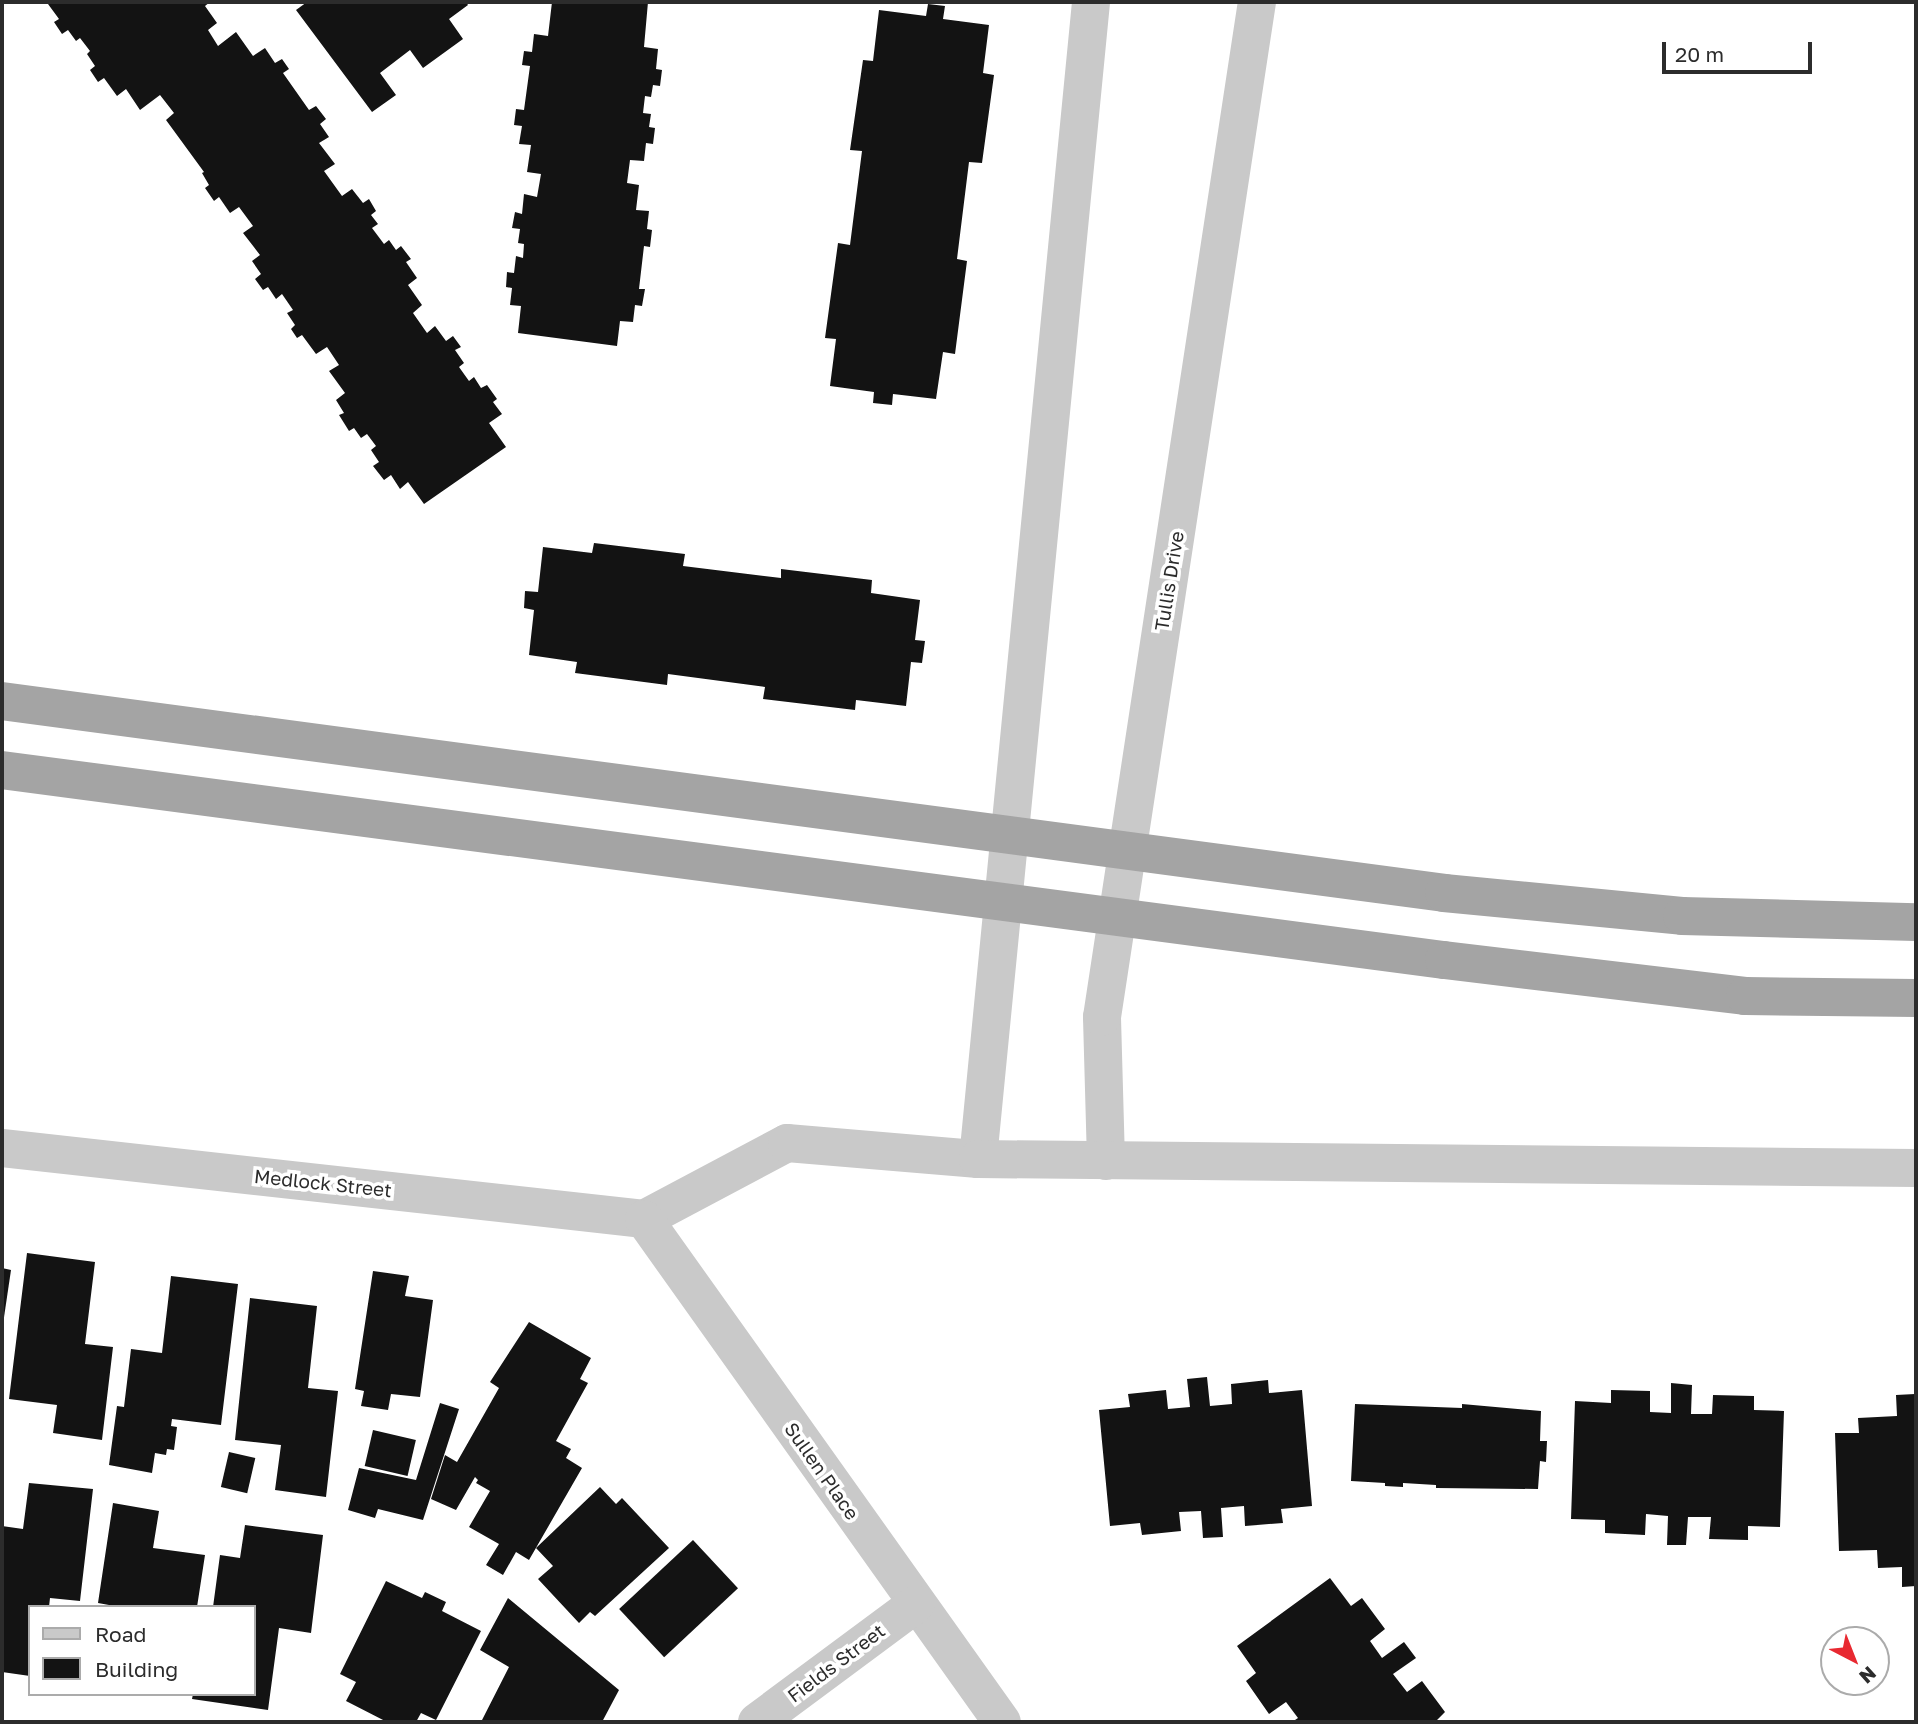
<!DOCTYPE html>
<html>
<head>
<meta charset="utf-8">
<style>
	body { margin:0 }
	#map { position:relative; width:1918px; height:1724px; overflow:hidden; background:#fff; font-family:"Golos Text",sans-serif }
	div>[style] { position:absolute }
	[style*='--x'] { left:calc(var(--x)*1px); top:calc(var(--y)*1px); width:calc(var(--w)*1px); rotate:calc(var(--a)*1deg) }
	.building>* { inset:0; background:#131313; transform-origin:0 0 }
	.minor>* { height:38px; margin:-19px; padding:0 19px; transform-origin:19px; border-radius:19px; background:#c9c9c9 }
	.major-bridge>* { height:38px; margin:-19px; padding:0 19px; transform-origin:19px; border-radius:19px; background:#a4a4a4 }
	span { translate:-50% -50%; white-space:nowrap; text-align:center; line-height:1.15; -webkit-text-stroke:7px #fff; paint-order:stroke }
	.street-label { font-size:19px; color:#2c2c2c }
	.frame { position:absolute; inset:0; border:4px solid #2c2c2c; pointer-events:none }
	.legend { position:absolute; left:28px; top:1605px; width:228px; height:91px; box-sizing:border-box; background:#fff; border:2px solid #ababab; margin:0; padding:9px 12px; list-style:none; font-size:21px; color:#2c2c2c }
	.legend li { display:flex; align-items:center; gap:14px; height:35px }
	.legend b { width:35px; border:2px solid #ababab }
	.north { position:absolute; left:1820px; top:1626px; width:70px; height:70px; box-sizing:border-box; background:#fff; border:2px solid #ababab; border-radius:50%; rotate:138deg; font-size:19px; font-weight:700; line-height:28px; text-align:center; color:#2c2c2c }
	.north::after { content:''; display:block; margin:auto; width:24px; height:32px; background:#e82931; clip-path:polygon(50% 0,100% 100%,50% 72%,0 100%) }
	.scale { position:absolute; left:1662px; top:42px; width:150px; height:32px; box-sizing:border-box; border:4px solid #2c2c2c; border-top:0; padding-left:9px; font-size:21px; line-height:24px; white-space:nowrap; color:#2c2c2c; -webkit-text-stroke:5px #fff; paint-order:stroke }
</style>
</head>
<body>
<div id="map">
	<div class="building">
		<i style="clip-path:polygon(51px 2px,210px 2px,205px 6px,217px 23px,208px 30px,218px 46px,236px 32px,253px 56px,265px 48px,275px 63px,282px 59px,289px 69px,283px 73px,309px 110px,316px 106px,326px 119px,320px 124px,329px 137px,319px 143px,335px 164px,324px 171px,342px 196px,352px 189px,363px 203px,369px 199px,376px 211px,371px 215px,378px 224px,372px 228px,384px 244px,389px 240px,396px 250px,401px 246px,411px 259px,406px 262px,417px 278px,408px 285px,422px 305px,413px 313px,427px 333px,435px 326px,446px 341px,453px 336px,461px 347px,455px 350px,464px 363px,459px 367px,469px 381px,474px 377px,481px 388px,487px 385px,497px 399px,493px 402px,502px 414px,489px 423px,506px 447px,424px 504px,408px 482px,400px 489px,391px 475px,384px 480px,373px 466px,379px 462px,371px 450px,376px 446px,367px 434px,361px 438px,354px 428px,349px 431px,339px 415px,344px 413px,336px 400px,345px 393px,329px 371px,339px 365px,327px 347px,316px 354px,302px 335px,297px 338px,291px 329px,295px 325px,287px 313px,293px 310px,282px 294px,276px 299px,268px 287px,263px 290px,255px 279px,261px 274px,252px 261px,260px 255px,243px 233px,253px 226px,239px 207px,230px 213px,219px 197px,214px 201px,205px 188px,209px 185px,202px 173px,204px 172px,166px 120px,174px 113px,160px 95px,140px 110px,126px 89px,117px 96px,104px 78px,98px 82px,90px 70px,95px 66px,87px 54px,90px 51px,80px 38px,76px 41px,68px 30px,62px 34px,54px 22px,59px 19px,48px 4px)"></i>
		<i style="clip-path:polygon(307px 2px,466px 2px,468px 5px,449px 19px,463px 39px,423px 68px,410px 50px,380px 73px,396px 95px,372px 112px,296px 10px)"></i>
		<i style="clip-path:polygon(552px 2px,648px 2px,644px 47px,658px 49px,656px 69px,662px 70px,660px 86px,653px 85px,651px 97px,645px 96px,643px 113px,651px 114px,649px 127px,655px 128px,653px 144px,646px 143px,644px 161px,630px 160px,627px 183px,639px 185px,636px 210px,649px 211px,647px 229px,652px 230px,650px 247px,644px 246px,639px 289px,645px 289px,642px 306px,635px 305px,633px 322px,620px 321px,617px 346px,518px 333px,521px 306px,510px 305px,512px 288px,506px 287px,507px 272px,514px 273px,516px 256px,523px 258px,524px 244px,518px 243px,520px 229px,512px 228px,515px 212px,522px 214px,524px 194px,537px 197px,541px 174px,527px 172px,531px 145px,519px 144px,522px 126px,514px 125px,516px 109px,524px 110px,530px 66px,522px 65px,524px 51px,532px 52px,534px 34px,548px 36px)"></i>
		<i style="clip-path:polygon(928px 4px,945px 6px,943px 19px,989px 25px,983px 73px,994px 75px,982px 163px,969px 162px,957px 259px,967px 261px,955px 354px,943px 352px,936px 399px,893px 394px,892px 405px,873px 403px,874px 392px,830px 386px,836px 339px,825px 338px,838px 243px,850px 245px,862px 151px,850px 150px,863px 60px,873px 61px,879px 10px,926px 16px)"></i>
		<i style="clip-path:polygon(594px 543px,685px 554px,683px 566px,781px 578px,781px 569px,872px 580px,871px 593px,920px 600px,915px 640px,925px 641px,922px 663px,911px 662px,906px 706px,856px 700px,855px 710px,763px 699px,765px 687px,668px 674px,667px 685px,575px 673px,577px 662px,529px 655px,534px 610px,524px 608px,525px 591px,538px 592px,543px 547px,592px 553px)"></i>
		<i style="clip-path:polygon(27px 1253px,95px 1262px,85px 1344px,113px 1347px,102px 1440px,53px 1433px,57px 1405px,9px 1399px)"></i>
		<i style="clip-path:polygon(2px 1268px,11px 1270px,3px 1324px,2px 1324px)"></i>
		<i style="clip-path:polygon(373px 1271px,409px 1276px,405px 1296px,433px 1300px,420px 1397px,391px 1394px,388px 1410px,361px 1406px,364px 1391px,355px 1389px)"></i>
		<i style="clip-path:polygon(171px 1276px,238px 1284px,221px 1425px,172px 1419px,171px 1426px,177px 1427px,174px 1450px,167px 1449px,166px 1455px,155px 1453px,152px 1473px,109px 1465px,117px 1406px,124px 1407px,131px 1349px,162px 1353px)"></i>
		<i style="clip-path:polygon(250px 1298px,317px 1306px,308px 1388px,338px 1391px,326px 1497px,275px 1490px,281px 1445px,235px 1440px)"></i>
		<i style="clip-path:polygon(529px 1322px,591px 1358px,580px 1379px,588px 1383px,556px 1441px,571px 1449px,566px 1458px,582px 1468px,529px 1560px,516px 1552px,503px 1575px,486px 1565px,499px 1544px,469px 1527px,490px 1491px,476px 1483px,478px 1480px,475px 1477px,456px 1510px,431px 1499px,445px 1455px,457px 1462px,499px 1388px,490px 1382px)"></i>
		<i style="clip-path:polygon(1207px 1377px,1210px 1406px,1232px 1404px,1231px 1384px,1268px 1380px,1269px 1393px,1302px 1390px,1312px 1506px,1281px 1509px,1283px 1523px,1245px 1526px,1244px 1506px,1221px 1508px,1223px 1537px,1203px 1538px,1201px 1511px,1179px 1512px,1181px 1531px,1142px 1535px,1140px 1523px,1110px 1526px,1099px 1410px,1130px 1407px,1128px 1394px,1166px 1390px,1168px 1409px,1190px 1407px,1187px 1379px)"></i>
		<i style="clip-path:polygon(1671px 1383px,1692px 1385px,1691px 1414px,1712px 1414px,1713px 1395px,1754px 1396px,1754px 1410px,1784px 1411px,1780px 1527px,1748px 1526px,1748px 1540px,1709px 1539px,1711px 1517px,1688px 1517px,1686px 1545px,1667px 1545px,1668px 1516px,1646px 1514px,1645px 1535px,1605px 1533px,1605px 1520px,1571px 1519px,1575px 1401px,1611px 1403px,1611px 1390px,1650px 1391px,1650px 1412px,1671px 1413px)"></i>
		<i style="clip-path:polygon(1915px 1394px,1916px 1586px,1902px 1587px,1902px 1567px,1878px 1568px,1877px 1550px,1839px 1551px,1835px 1433px,1859px 1433px,1858px 1418px,1897px 1416px,1896px 1395px)"></i>
		<i style="clip-path:polygon(440px 1403px,459px 1409px,423px 1520px,378px 1509px,375px 1518px,348px 1510px,359px 1468px,416px 1480px)"></i>
		<i style="clip-path:polygon(1355px 1404px,1462px 1408px,1462px 1404px,1541px 1411px,1540px 1441px,1547px 1441px,1546px 1462px,1540px 1461px,1538px 1489px,1436px 1488px,1436px 1485px,1403px 1483px,1403px 1487px,1385px 1486px,1385px 1483px,1351px 1481px)"></i>
		<i style="left:373px;top:1430px;width:44px;height:37px;rotate:13deg"></i>
		<i style="left:229px;top:1452px;width:27px;height:36px;rotate:13deg"></i>
		<i style="clip-path:polygon(29px 1483px,93px 1489px,80px 1601px,50px 1598px,49px 1607px,30px 1607px,30px 1676px,2px 1672px,2px 1526px,23px 1529px)"></i>
		<i style="clip-path:polygon(600px 1487px,616px 1504px,622px 1498px,669px 1548px,595px 1616px,590px 1612px,579px 1623px,538px 1579px,553px 1566px,536px 1548px)"></i>
		<i style="clip-path:polygon(113px 1503px,159px 1511px,153px 1548px,205px 1555px,197px 1607px,120px 1607px,98px 1603px)"></i>
		<i style="clip-path:polygon(245px 1525px,323px 1535px,311px 1633px,279px 1628px,268px 1710px,192px 1699px,193px 1694px,254px 1694px,254px 1607px,213px 1607px,220px 1555px,240px 1558px)"></i>
		<i style="left:693px;top:1540px;width:66px;height:101px;rotate:47deg"></i>
		<i style="clip-path:polygon(1330px 1578px,1351px 1606px,1362px 1598px,1385px 1629px,1370px 1641px,1382px 1658px,1404px 1642px,1416px 1658px,1393px 1674px,1407px 1692px,1422px 1681px,1445px 1712px,1435px 1722px,1292px 1722px,1298px 1718px,1286px 1702px,1269px 1714px,1246px 1681px,1256px 1673px,1237px 1646px)"></i>
		<i style="clip-path:polygon(386px 1581px,422px 1598px,425px 1592px,446px 1602px,442px 1611px,481px 1631px,436px 1720px,421px 1713px,416px 1722px,387px 1722px,346px 1701px,356px 1682px,340px 1674px)"></i>
		<i style="clip-path:polygon(508px 1598px,619px 1690px,602px 1722px,481px 1722px,509px 1667px,480px 1650px)"></i>
	</div>
	<div class="minor">
		<i style="--x:2;--y:1148;--w:646;--a:6.31"></i>
		<i style="--x:978;--y:1159;--w:1163;--a:-84.42"></i>
		<i style="--x:1106;--y:1161;--w:144;--a:-91.6"></i>
		<i style="--x:1102;--y:1017;--w:1027;--a:-81.32"></i>
		<i style="--x:644;--y:1219;--w:162;--a:-28"></i>
		<i style="--x:787;--y:1143;--w:192;--a:4.8"></i>
		<i style="--x:978;--y:1159;--w:938;--a:0.55"></i>
		<i style="--x:644;--y:1219;--w:617;--a:54.56"></i>
		<i style="--x:757;--y:1722;--w:198;--a:-36.6"></i>
	</div>
	<div class="major-bridge">
		<i style="--x:2;--y:701;--w:1455;--a:7.58"></i>
		<i style="--x:1444;--y:893;--w:239;--a:5.5"></i>
		<i style="--x:1682;--y:916;--w:234;--a:1.5"></i>
		<i style="--x:2;--y:770;--w:1454;--a:7.51"></i>
		<i style="--x:1444;--y:960;--w:303;--a:6.8"></i>
		<i style="--x:1745;--y:996;--w:171;--a:0.7"></i>
	</div>
	<div class="street-label">
		<span style="left:1169px;top:581px;rotate:-81deg">Tullis Drive</span>
		<span style="left:323px;top:1183px;rotate:6deg">Medlock Street</span>
		<span style="left:822px;top:1471px;rotate:55deg">Sullen Place</span>
		<span style="left:836px;top:1663px;rotate:-37deg">Fields Street</span>
	</div>
	<div class="frame"></div>
	<ul class="legend">
	<li><b style="height:9px;background:#c9c9c9"></b>Road</li>
	<li><b style="height:19px;background:#131313"></b>Building</li>
	</ul>
	<div class="north">N</div>
	<div class="scale">20 m</div>
</div>
</body>
</html>
